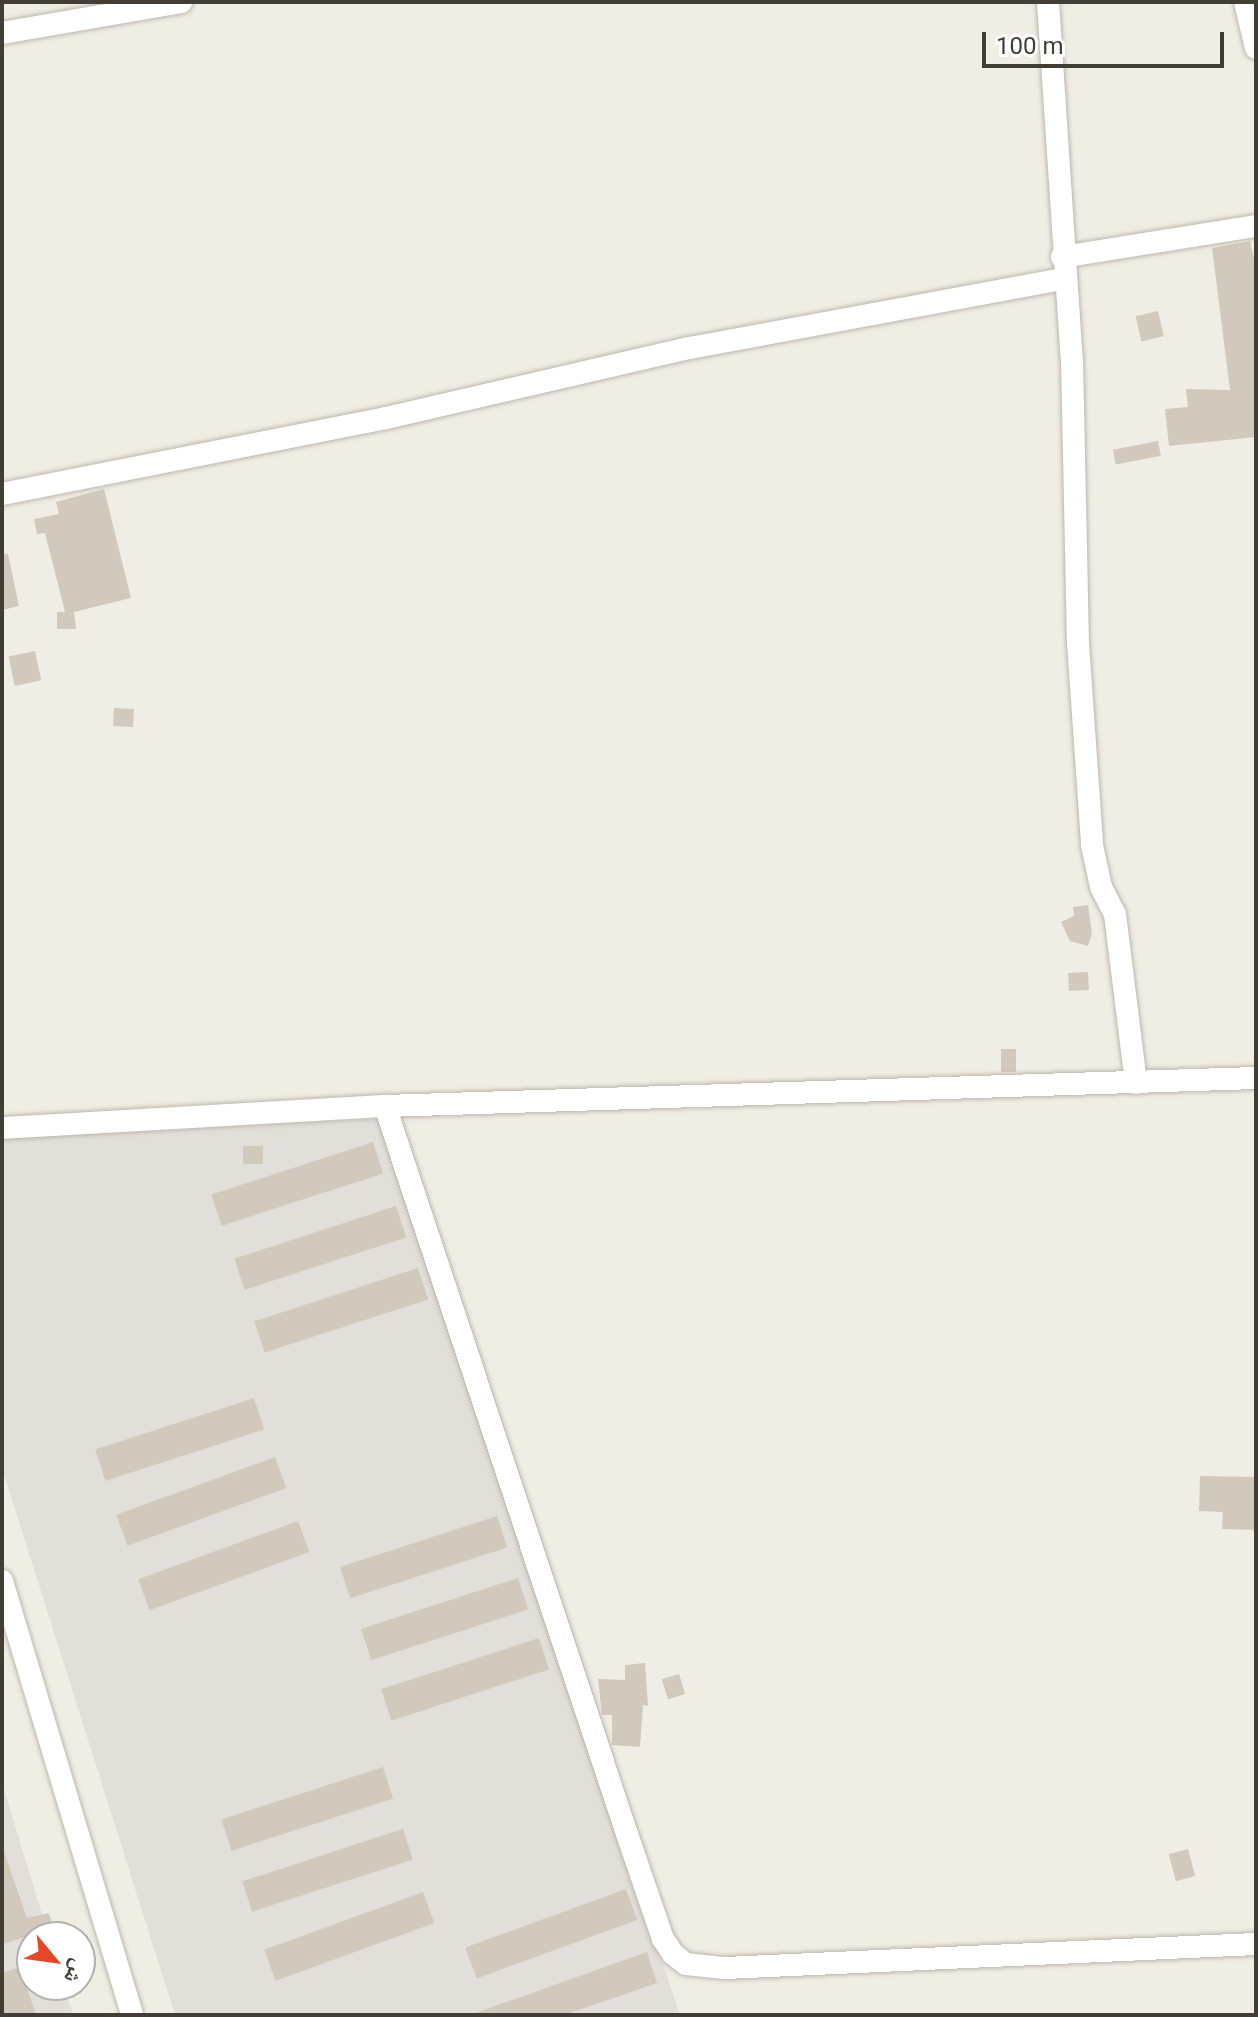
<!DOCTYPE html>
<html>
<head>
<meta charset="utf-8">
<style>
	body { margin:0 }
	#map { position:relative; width:1258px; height:2017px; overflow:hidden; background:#f0ede4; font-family:Roboto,"Noto Naskh Arabic",sans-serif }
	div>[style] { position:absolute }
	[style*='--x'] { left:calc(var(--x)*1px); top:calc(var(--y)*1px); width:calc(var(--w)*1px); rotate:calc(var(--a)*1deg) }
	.industrial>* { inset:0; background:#e2ded9 }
	.building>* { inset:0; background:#d1c9bb; transform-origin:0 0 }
	.roads { filter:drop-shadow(0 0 2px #bdb7ab) drop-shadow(0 0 2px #bdb7ab) }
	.minor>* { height:22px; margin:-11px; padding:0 11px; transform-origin:11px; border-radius:11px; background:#fff }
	span { translate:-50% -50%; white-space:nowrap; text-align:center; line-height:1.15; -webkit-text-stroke:7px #fff; paint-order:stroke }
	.frame { position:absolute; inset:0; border:4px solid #423d35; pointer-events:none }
	.north { position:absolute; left:16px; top:1921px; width:80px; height:80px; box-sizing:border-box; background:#fff; border:2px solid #b3b1ae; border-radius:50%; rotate:119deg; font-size:22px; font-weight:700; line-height:32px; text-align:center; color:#423d35 }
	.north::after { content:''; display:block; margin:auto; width:28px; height:36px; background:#e34828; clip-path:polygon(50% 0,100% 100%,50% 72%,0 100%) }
	.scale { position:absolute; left:982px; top:32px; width:242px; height:36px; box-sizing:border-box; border:4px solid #423d35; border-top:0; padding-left:10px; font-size:24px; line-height:28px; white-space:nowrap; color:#423d35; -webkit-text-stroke:6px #fff; paint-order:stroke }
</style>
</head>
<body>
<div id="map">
	<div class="industrial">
		<i style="clip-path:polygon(386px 1119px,556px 1639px,680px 2015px,175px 2015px,2px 1468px,2px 1135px)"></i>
		<i style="clip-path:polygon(2px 1783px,49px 1937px,32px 1937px,32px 1985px,64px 1985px,73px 2015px,2px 2015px)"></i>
	</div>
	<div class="building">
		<i style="clip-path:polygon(1250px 241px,1256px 268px,1256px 437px,1169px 446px,1165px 409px,1188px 407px,1186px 389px,1230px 390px,1212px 248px)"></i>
		<i style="left:1158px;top:311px;width:26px;height:23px;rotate:77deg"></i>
		<i style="left:1158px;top:441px;width:15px;height:46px;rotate:79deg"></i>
		<i style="clip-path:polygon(104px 489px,131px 598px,74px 612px,76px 629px,57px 629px,57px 612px,65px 612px,45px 533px,37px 534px,34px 519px,59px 514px,56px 502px)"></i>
		<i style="clip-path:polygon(2px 554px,8px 554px,19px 606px,2px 610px)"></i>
		<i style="left:35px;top:651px;width:30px;height:27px;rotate:78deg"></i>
		<i style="left:114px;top:708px;width:20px;height:18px;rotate:3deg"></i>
		<i style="clip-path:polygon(1088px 905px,1092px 934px,1088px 946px,1070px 941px,1061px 922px,1074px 916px,1073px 907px)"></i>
		<i style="left:1088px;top:972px;width:18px;height:20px;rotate:87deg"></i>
		<i style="left:1001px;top:1049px;width:15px;height:23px"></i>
		<i style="left:373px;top:1142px;width:33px;height:170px;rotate:72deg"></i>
		<i style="left:243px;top:1146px;width:20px;height:18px"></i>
		<i style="left:396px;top:1206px;width:33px;height:170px;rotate:72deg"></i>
		<i style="left:418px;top:1268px;width:33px;height:172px;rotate:72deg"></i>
		<i style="left:254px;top:1398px;width:33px;height:167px;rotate:72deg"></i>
		<i style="left:275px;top:1457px;width:33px;height:169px;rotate:70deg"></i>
		<i style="clip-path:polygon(1200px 1476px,1256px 1477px,1256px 1530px,1222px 1529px,1223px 1512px,1199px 1511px)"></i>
		<i style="left:497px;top:1516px;width:33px;height:165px;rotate:72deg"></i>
		<i style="left:298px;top:1521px;width:33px;height:170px;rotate:70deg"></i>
		<i style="left:518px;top:1578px;width:33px;height:165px;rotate:72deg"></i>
		<i style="left:539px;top:1638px;width:33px;height:166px;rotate:72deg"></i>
		<i style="clip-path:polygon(645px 1663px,648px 1706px,643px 1705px,640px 1747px,612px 1745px,612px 1715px,602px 1715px,598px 1679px,625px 1680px,625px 1665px)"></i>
		<i style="left:679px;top:1674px;width:21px;height:18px;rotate:73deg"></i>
		<i style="left:383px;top:1767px;width:33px;height:170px;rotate:72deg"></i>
		<i style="left:403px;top:1829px;width:32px;height:169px;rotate:72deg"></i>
		<i style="clip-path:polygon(2px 1846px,27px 1918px,49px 1913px,55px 1937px,38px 1933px,2px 1944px)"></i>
		<i style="left:1188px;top:1849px;width:28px;height:20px;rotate:75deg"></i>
		<i style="left:626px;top:1889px;width:33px;height:171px;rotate:70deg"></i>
		<i style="left:423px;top:1892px;width:33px;height:169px;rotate:70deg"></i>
		<i style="clip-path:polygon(647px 1952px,657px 1983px,564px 2015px,470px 2015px)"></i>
		<i style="clip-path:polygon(20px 1967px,36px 2015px,2px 2015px,2px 1973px)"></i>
	</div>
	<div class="roads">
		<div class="minor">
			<i style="--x:1048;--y:2;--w:358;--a:86.2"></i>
			<i style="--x:1072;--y:359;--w:284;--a:88.8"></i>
			<i style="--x:1078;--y:643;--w:202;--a:86"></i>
			<i style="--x:1092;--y:845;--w:43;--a:77.9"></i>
			<i style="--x:1101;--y:887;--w:30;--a:63"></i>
			<i style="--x:1115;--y:914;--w:170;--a:82.9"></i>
			<i style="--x:1245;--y:2;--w:47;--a:76.6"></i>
			<i style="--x:2;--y:33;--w:182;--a:-9.8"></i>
			<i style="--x:1062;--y:257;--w:196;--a:-9.1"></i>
			<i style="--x:2;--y:494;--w:391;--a:-11.2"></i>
			<i style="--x:386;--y:418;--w:312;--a:-13"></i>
			<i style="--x:690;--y:348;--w:380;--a:-10.5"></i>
			<i style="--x:385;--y:1106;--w:767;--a:71.61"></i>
			<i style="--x:627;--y:1834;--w:111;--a:71.1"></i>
			<i style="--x:663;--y:1939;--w:18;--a:56"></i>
			<i style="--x:673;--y:1954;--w:16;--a:38"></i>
			<i style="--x:686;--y:1964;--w:39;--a:6"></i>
			<i style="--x:725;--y:1968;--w:532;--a:-2.59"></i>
			<i style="--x:2;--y:1128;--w:384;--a:-3.3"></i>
			<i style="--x:385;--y:1106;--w:871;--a:-1.84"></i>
			<i style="--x:2;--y:1581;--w:453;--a:73.3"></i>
		</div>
	</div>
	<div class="frame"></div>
	<div class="north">ش</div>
	<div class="scale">100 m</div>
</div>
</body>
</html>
